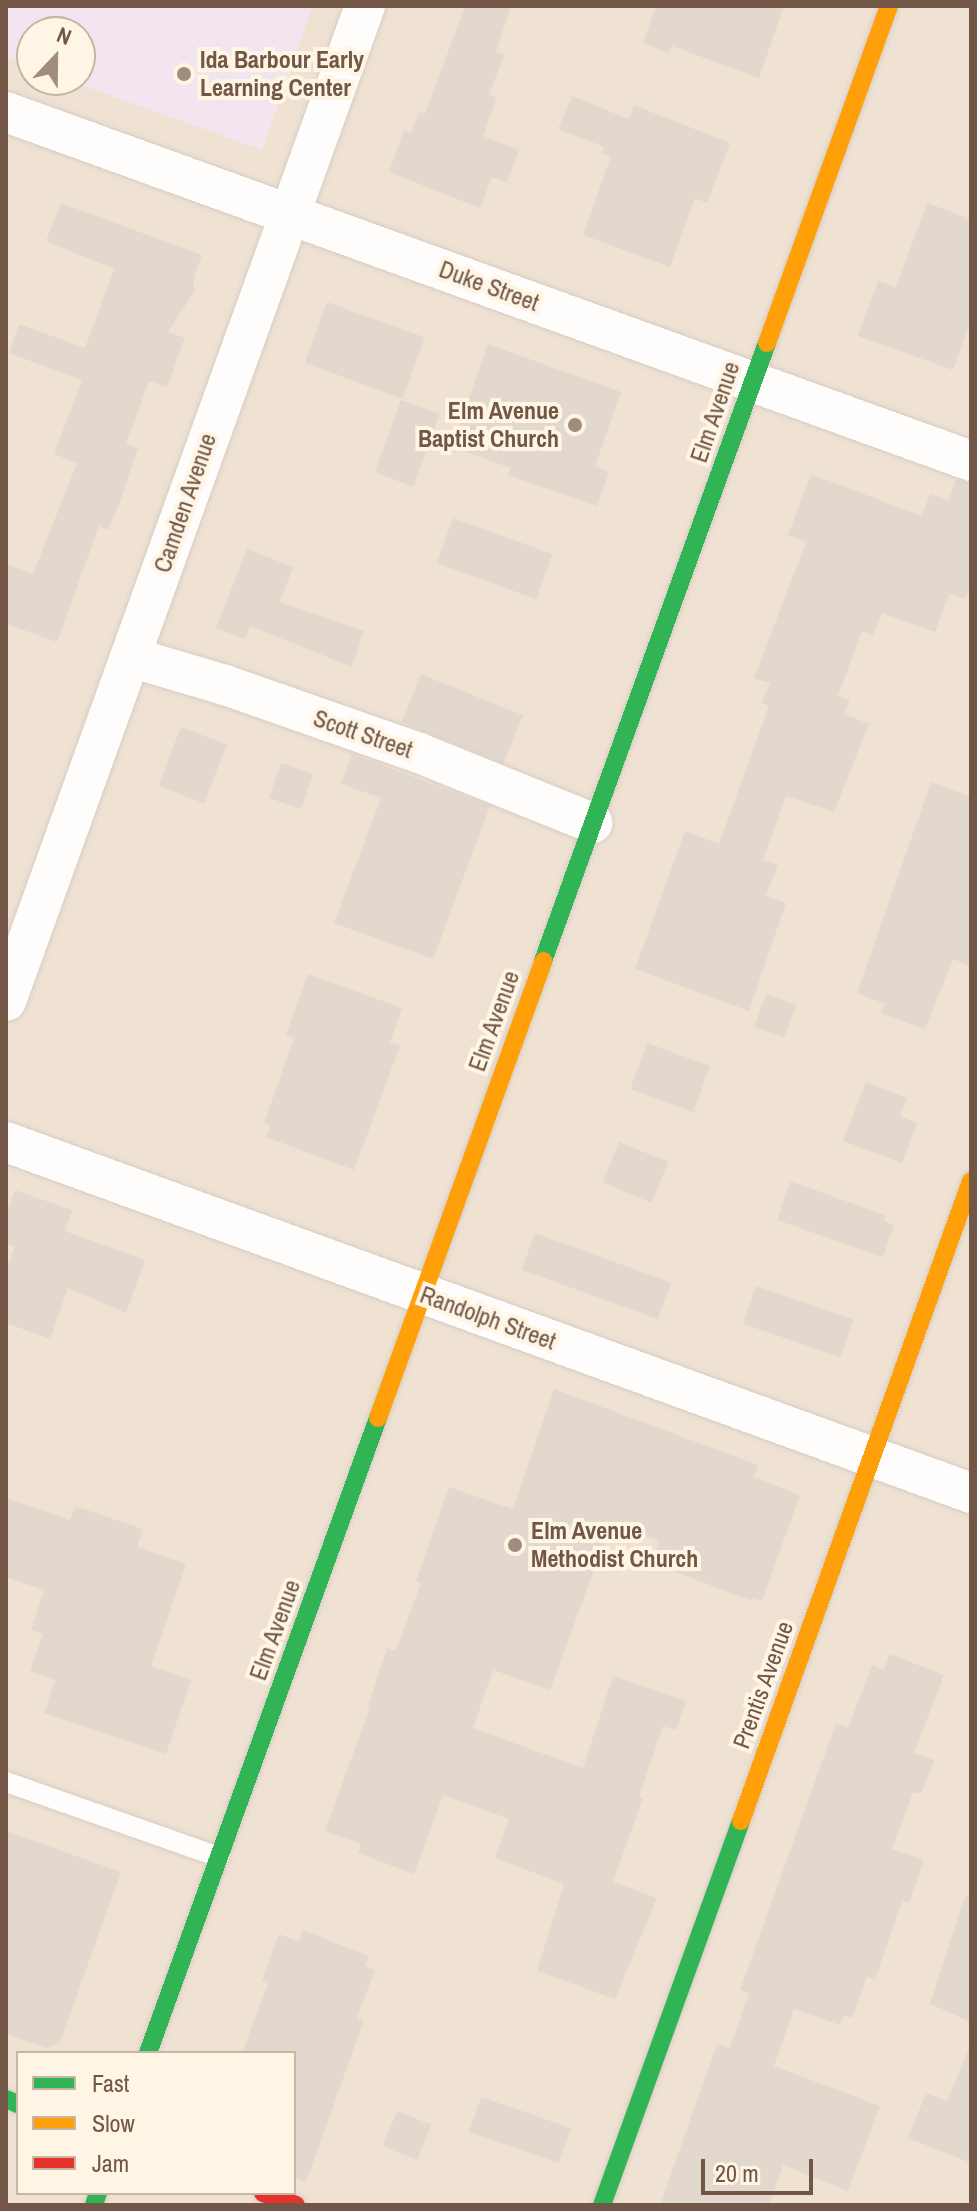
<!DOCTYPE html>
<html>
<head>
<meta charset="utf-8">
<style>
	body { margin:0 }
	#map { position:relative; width:977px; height:2211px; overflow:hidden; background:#f6f0e5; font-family:"Archivo Narrow",sans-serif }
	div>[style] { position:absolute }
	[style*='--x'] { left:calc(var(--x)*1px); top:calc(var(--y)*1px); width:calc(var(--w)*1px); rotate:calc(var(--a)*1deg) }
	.residential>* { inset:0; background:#efe2d2 }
	.education>* { inset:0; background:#f2e5ef }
	.building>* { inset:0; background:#e2d8cd; transform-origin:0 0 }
	.roads { filter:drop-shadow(0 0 2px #d7cdc4) drop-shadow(0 0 2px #d7cdc4) }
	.lane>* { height:20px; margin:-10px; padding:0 10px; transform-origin:10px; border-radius:10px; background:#fefdfb }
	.street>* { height:40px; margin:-20px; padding:0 20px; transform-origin:20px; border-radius:20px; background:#fefdfb }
	.fast>* { height:18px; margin:-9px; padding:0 9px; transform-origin:9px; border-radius:9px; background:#30b455 }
	.slow>* { height:18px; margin:-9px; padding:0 9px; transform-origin:9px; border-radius:9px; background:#ff9f0a }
	.jam>* { height:18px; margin:-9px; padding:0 9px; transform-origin:9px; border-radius:9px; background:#e5322d }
	.dots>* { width:22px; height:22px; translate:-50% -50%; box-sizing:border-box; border:4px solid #fff5e5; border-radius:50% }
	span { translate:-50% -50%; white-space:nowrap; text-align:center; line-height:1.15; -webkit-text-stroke:8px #fff5e5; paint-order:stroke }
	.poi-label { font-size:24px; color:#725747; font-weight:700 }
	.left { translate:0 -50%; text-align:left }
	.right { translate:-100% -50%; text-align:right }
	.street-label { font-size:24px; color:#725747 }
	.frame { position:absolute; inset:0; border:8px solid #725747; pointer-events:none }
	.legend { position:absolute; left:16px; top:2051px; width:280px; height:144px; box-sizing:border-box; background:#fff5e5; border:2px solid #c7b6a6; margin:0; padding:10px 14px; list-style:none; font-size:24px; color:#725747 }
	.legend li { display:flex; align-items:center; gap:16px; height:40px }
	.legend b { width:40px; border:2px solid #c7b6a6 }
	.north { position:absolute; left:16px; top:16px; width:80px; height:80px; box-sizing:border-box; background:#fff5e5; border:2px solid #c7b6a6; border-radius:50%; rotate:22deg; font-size:22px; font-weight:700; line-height:32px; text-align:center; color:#725747 }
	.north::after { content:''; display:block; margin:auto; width:28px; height:36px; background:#a08d7e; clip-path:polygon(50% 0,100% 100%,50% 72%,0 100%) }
	.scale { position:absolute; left:701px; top:2159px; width:112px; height:36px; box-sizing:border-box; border:4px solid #725747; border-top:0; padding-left:10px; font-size:24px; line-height:28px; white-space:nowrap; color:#725747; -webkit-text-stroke:6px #fff5e5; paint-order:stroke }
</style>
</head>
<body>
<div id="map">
	<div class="residential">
		<i style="clip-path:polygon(evenodd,6px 6px,971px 6px,971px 2205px,6px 2205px,6px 6px,32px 32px,80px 32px,80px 80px,32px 80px,32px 32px,6px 6px,18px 2053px,294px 2053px,294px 2193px,18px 2193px,18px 2053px)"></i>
	</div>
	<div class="education">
		<i style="clip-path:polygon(6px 6px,313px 6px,262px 150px,67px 80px,80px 80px,80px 32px,32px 32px,32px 67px,6px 58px)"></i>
	</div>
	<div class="building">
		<i style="clip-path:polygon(465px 6px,511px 6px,496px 52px,504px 55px,489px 95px,497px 97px,483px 136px,519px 150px,507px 183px,492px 177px,480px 208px,389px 172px,404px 130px,411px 133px,419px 112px,425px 114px)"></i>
		<i style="clip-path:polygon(656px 6px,784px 6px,759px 78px,672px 46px,669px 53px,643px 43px)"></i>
		<i style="clip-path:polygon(572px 96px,629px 119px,634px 105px,730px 143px,707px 203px,695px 198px,670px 267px,583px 235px,611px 156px,601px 153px,604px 147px,558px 129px)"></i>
		<i style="clip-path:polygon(61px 203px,202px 255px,194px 277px,194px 292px,168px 332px,185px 338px,167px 387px,149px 381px,126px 444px,138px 448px,120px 502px,108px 530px,99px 526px,57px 642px,6px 624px,6px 564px,33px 574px,77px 463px,54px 454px,82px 380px,9px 353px,19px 324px,85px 348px,114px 269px,46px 241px)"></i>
		<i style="clip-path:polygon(927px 203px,971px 219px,971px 320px,953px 370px,858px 336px,878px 281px,896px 287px)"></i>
		<i style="left:327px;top:302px;width:104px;height:65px;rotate:20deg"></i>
		<i style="clip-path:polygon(488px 344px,621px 392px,595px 466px,609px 472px,597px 506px,508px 475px,511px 468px,452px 447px)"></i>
		<i style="left:401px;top:400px;width:41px;height:77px;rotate:20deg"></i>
		<i style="clip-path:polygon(811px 474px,922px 516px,930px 494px,948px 500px,956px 480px,971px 483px,971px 583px,965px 599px,949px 593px,935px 632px,882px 613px,873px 635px,862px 631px,838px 696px,850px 700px,844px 714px,869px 724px,834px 812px,786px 796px,763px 860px,778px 865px,766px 896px,786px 903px,749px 1011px,635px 969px,685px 831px,719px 844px,769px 706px,762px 703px,770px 683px,754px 678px,806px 542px,788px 535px)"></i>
		<i style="left:453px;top:518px;width:106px;height:48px;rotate:20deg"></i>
		<i style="clip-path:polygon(247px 549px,293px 567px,280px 602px,364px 631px,352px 667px,250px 626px,245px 639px,216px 628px)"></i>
		<i style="left:421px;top:674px;width:110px;height:52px;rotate:22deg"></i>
		<i style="left:181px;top:727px;width:49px;height:63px;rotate:21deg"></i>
		<i style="clip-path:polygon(352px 754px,490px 806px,433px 959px,334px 923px,381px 798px,341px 784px)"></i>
		<i style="left:281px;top:763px;width:34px;height:37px;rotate:19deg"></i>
		<i style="clip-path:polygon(931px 782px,971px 797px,971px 966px,953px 959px,925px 1030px,881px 1013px,885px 1004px,857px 993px)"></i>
		<i style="clip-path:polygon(308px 974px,402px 1008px,390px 1043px,400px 1046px,354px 1170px,266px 1137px,271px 1126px,264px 1123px,294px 1038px,286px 1035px)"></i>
		<i style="left:766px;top:994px;width:32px;height:35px;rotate:20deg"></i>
		<i style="left:647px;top:1043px;width:67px;height:49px;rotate:20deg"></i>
		<i style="clip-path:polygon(866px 1082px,907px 1098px,900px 1116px,917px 1123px,902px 1163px,843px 1141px)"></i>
		<i style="left:619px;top:1142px;width:53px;height:44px;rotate:22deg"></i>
		<i style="clip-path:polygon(790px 1181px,885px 1215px,884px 1221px,894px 1225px,883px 1257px,777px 1220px)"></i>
		<i style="clip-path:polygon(15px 1190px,72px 1210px,65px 1231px,145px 1260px,126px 1313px,68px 1288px,50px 1339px,6px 1323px,6px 1271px,15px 1246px,6px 1243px,6px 1216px)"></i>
		<i style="left:535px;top:1233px;width:145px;height:39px;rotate:20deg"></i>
		<i style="left:756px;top:1286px;width:103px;height:40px;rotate:19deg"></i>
		<i style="clip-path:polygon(554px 1389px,758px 1465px,754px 1477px,800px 1495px,762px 1601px,753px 1598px,752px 1601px,652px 1563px,659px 1541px,611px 1524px,550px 1690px,493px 1670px,473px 1728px,583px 1768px,613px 1676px,686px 1701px,676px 1730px,663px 1726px,639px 1797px,643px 1798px,613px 1882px,657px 1898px,615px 1999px,537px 1971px,564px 1884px,495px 1858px,509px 1819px,443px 1795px,414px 1874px,358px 1853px,361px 1844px,325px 1831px,370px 1707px,368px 1706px,387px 1648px,396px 1651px,421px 1583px,416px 1581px,449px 1487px,513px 1509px)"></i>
		<i style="clip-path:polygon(6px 1498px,70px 1520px,75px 1506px,143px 1529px,137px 1547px,186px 1564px,151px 1666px,191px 1680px,166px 1754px,44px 1713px,55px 1680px,30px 1671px,43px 1634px,31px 1630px,44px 1590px,6px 1577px)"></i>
		<i style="clip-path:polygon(890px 1654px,944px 1675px,914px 1753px,934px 1760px,921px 1794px,913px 1792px,892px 1849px,924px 1860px,909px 1903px,902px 1901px,875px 1980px,867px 1976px,852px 2018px,843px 2015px,840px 2025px,794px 2009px,774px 2066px,880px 2106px,848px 2191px,783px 2165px,769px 2205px,660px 2205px,717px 2044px,730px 2048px,749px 1993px,740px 1990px,836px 1723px,848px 1728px,872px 1665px,883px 1670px)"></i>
		<i style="clip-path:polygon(6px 1831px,121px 1872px,60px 2042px,47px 2048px,6px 2034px)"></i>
		<i style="clip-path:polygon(965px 1896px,971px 1897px,971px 2022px,930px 2004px)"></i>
		<i style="clip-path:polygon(303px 1930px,369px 1956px,365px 1966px,375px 1970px,357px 2018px,364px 2020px,306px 2182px,294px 2178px,294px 2053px,242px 2053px,268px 1984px,262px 1981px,279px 1934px,299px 1942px)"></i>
		<i style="clip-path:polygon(971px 2044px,971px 2163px,908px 2138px,926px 2093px,947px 2101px)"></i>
		<i style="left:481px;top:2097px;width:95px;height:37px;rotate:19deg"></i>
		<i style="left:397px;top:2111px;width:37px;height:38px;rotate:22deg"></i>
	</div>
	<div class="roads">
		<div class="lane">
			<i style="--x:6;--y:1782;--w:226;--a:19.4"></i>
		</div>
		<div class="street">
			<i style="--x:6;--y:112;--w:1026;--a:19.88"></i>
			<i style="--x:130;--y:657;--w:99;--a:16.4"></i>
			<i style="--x:225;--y:685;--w:206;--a:19.3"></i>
			<i style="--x:419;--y:753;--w:187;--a:22"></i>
			<i style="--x:6;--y:1001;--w:1058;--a:-70.16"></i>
			<i style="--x:6;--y:1142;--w:1027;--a:19.99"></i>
		</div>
		<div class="fast">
			<i style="--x:543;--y:961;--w:657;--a:-70.08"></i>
			<i style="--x:148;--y:2053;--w:675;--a:-70.09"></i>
			<i style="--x:6;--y:2099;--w:13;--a:23"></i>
			<i style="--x:94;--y:2205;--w:13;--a:-72"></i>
			<i style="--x:602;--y:2205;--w:408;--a:-70.1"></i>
		</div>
		<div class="slow">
			<i style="--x:767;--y:343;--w:358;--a:-70.1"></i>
			<i style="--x:378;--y:1418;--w:486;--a:-70.1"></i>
			<i style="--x:741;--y:1821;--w:680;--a:-70.23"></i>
		</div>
		<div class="jam">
			<i style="--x:263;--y:2193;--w:35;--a:20"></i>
		</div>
	</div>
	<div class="dots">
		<i style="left:184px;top:74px;background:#a08d7e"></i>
		<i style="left:575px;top:425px;background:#a08d7e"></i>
		<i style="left:515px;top:1545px;background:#a08d7e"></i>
	</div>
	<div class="poi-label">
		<span class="left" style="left:200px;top:74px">Ida Barbour Early<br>Learning Center</span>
		<span class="right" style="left:559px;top:425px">Elm Avenue<br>Baptist Church</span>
		<span class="left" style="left:531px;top:1545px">Elm Avenue<br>Methodist Church</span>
	</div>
	<div class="street-label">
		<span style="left:489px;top:286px;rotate:20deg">Duke Street</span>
		<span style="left:715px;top:412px;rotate:-71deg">Elm Avenue</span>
		<span style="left:185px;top:503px;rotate:-71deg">Camden Avenue</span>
		<span style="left:363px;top:734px;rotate:19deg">Scott Street</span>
		<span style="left:494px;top:1021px;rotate:-70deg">Elm Avenue</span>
		<span style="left:488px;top:1318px;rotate:20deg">Randolph Street</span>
		<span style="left:275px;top:1630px;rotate:-70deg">Elm Avenue</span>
		<span style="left:763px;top:1685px;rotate:-70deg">Prentis Avenue</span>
	</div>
	<div class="frame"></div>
	<ul class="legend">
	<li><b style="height:10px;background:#30b455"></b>Fast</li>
	<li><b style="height:10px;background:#ff9f0a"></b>Slow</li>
	<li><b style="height:10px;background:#e5322d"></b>Jam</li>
	</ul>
	<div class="north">N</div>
	<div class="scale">20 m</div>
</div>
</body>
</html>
